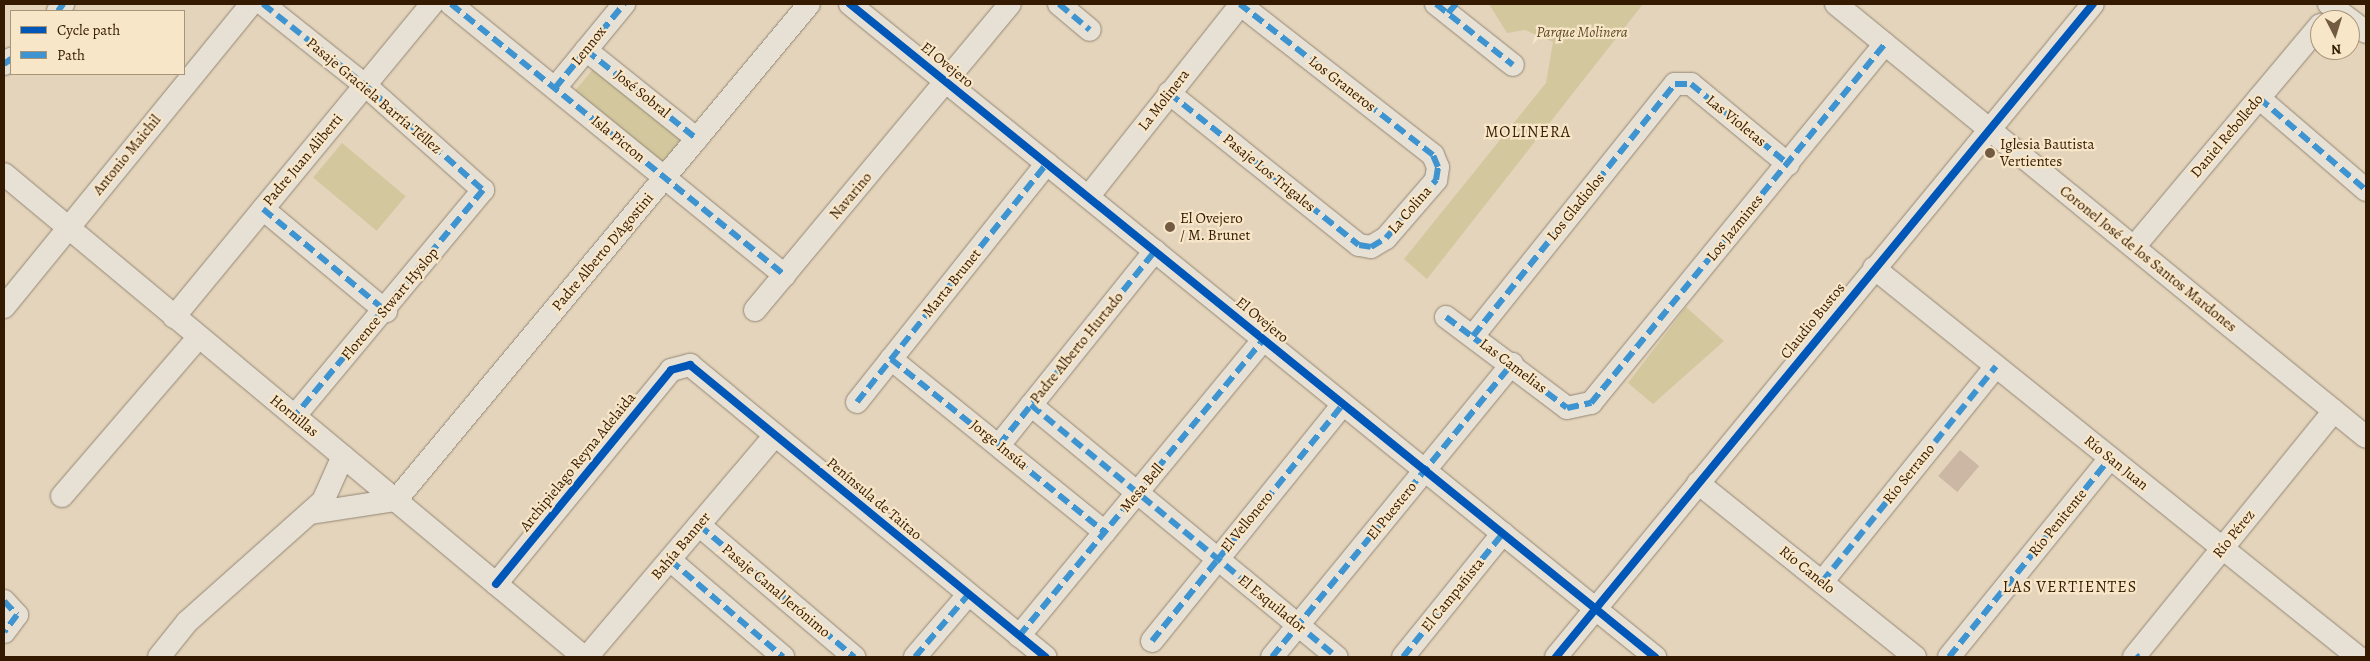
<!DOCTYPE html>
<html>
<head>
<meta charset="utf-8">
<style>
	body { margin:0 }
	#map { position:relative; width:2370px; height:661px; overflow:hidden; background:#e4d4bb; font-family:Alegreya,serif }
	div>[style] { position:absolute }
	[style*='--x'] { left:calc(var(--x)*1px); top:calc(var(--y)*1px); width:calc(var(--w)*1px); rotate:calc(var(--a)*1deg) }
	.green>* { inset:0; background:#d2c79d; transform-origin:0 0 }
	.building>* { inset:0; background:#ccb7a5; transform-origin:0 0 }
	.roads { filter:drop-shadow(0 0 1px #938776) drop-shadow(0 0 1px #938776) }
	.minor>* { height:22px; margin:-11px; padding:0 11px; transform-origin:11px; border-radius:11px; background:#e7e0d4 }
	.quiet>* { height:6px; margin-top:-3px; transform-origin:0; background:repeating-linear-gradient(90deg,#3d94d0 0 12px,transparent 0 18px) }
	.cycleway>* { height:8px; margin:-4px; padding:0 4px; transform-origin:4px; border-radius:4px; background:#0057b8 }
	.dots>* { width:14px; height:14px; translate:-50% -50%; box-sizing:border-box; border:2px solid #f8e6c8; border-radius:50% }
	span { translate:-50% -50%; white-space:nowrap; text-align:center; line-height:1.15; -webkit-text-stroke:4.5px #f8e6c8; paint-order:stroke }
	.park-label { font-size:15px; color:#5f4b28; font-style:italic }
	.street-label { font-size:15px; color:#341a00 }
	.poi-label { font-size:15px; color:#341a00 }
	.left { translate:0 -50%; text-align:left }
	.neighbourhood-label { font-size:16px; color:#341a00; letter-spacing:1px }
	.frame { position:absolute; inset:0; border:5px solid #341a00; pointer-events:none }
	.legend { position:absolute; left:10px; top:10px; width:175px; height:65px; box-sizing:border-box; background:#f8e6c8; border:1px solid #aa9478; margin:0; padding:6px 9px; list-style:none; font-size:15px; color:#341a00 }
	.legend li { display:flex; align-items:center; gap:10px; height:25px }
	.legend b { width:25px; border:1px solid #aa9478 }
	.north { position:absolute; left:2310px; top:10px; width:50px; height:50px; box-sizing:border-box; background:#f8e6c8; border:1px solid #aa9478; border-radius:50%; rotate:175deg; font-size:14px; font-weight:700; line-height:20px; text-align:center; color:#341a00 }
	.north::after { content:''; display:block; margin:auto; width:18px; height:22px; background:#725b41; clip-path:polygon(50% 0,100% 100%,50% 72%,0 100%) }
</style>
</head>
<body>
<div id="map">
	<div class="green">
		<i style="clip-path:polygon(1489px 4px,1643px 4px,1427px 279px,1404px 259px,1546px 83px,1553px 42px,1525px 30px,1507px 33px)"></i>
		<i style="left:595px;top:67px;width:116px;height:31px;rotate:40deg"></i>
		<i style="left:342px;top:143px;width:83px;height:45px;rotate:40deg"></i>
		<i style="clip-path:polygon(1686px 307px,1724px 341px,1653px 404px,1628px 383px)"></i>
	</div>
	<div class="building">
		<i style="left:1960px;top:450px;width:25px;height:34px;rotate:40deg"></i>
	</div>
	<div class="roads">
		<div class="minor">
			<i style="--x:263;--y:4;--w:130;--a:38.5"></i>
			<i style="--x:365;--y:85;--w:158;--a:41.7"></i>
			<i style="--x:483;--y:190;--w:294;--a:129.8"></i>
			<i style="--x:451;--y:4;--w:430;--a:39.1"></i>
			<i style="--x:850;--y:4;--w:1037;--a:39.05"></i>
			<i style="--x:1059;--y:4;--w:40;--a:40"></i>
			<i style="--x:1436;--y:4;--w:98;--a:38.4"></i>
			<i style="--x:1836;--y:4;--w:684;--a:39.25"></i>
			<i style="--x:2329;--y:4;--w:46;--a:37.1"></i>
			<i style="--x:58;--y:11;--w:9;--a:-54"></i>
			<i style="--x:586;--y:50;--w:142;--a:38.7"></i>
			<i style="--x:4;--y:64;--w:9;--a:-36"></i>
			<i style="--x:555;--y:88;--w:109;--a:-50.6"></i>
			<i style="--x:1169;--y:93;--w:243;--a:38.7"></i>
			<i style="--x:1359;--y:245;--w:12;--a:9"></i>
			<i style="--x:1371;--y:247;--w:17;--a:-31"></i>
			<i style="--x:1386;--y:238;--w:77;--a:-49.2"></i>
			<i style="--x:1436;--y:180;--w:13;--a:-81"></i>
			<i style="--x:1438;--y:167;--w:13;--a:-113"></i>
			<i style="--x:1433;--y:155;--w:245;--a:-142"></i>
			<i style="--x:2259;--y:98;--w:141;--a:40.7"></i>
			<i style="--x:4;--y:174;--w:755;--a:39.79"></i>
			<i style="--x:1088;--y:197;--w:246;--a:-51.6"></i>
			<i style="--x:263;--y:209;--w:160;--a:39.7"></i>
			<i style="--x:2134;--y:247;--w:290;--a:-50"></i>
			<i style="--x:1874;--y:268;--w:621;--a:38.79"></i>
			<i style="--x:4;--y:307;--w:391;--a:-50.8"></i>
			<i style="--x:755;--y:310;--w:398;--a:-50.2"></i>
			<i style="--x:174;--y:317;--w:406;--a:-50.5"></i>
			<i style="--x:1446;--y:317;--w:151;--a:36.9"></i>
			<i style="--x:1567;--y:408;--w:25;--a:-12"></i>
			<i style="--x:1591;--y:403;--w:464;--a:-50.7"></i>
			<i style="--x:1473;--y:336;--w:323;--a:-51.3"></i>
			<i style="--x:1675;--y:84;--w:16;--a:0"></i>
			<i style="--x:1691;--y:84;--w:126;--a:39.5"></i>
			<i style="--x:891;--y:359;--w:275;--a:39"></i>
			<i style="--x:857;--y:402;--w:305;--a:-51.5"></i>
			<i style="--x:1031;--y:405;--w:396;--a:39.5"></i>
			<i style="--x:999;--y:445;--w:249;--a:-51.2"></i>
			<i style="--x:1698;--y:483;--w:278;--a:38.7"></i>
			<i style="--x:62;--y:496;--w:208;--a:-49.3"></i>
			<i style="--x:311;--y:513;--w:86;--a:-8.7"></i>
			<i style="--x:396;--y:500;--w:645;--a:-50.22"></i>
			<i style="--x:699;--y:525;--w:204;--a:40.4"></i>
			<i style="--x:670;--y:560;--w:149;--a:40.6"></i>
			<i style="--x:1822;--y:582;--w:277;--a:-51.1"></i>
			<i style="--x:496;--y:584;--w:276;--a:-50.7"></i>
			<i style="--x:671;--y:370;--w:20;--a:-15"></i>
			<i style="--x:690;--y:365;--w:460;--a:39.4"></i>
			<i style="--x:4;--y:601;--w:19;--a:47"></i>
			<i style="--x:17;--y:615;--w:21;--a:127"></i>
			<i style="--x:1019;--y:636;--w:385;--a:-50.5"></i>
			<i style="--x:1152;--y:641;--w:304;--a:-51.1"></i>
			<i style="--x:159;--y:657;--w:45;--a:-51.3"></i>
			<i style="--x:187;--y:622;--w:182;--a:-41.7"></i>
			<i style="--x:323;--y:501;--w:49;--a:-66"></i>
			<i style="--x:587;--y:657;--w:291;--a:-49.7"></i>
			<i style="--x:915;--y:657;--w:82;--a:-49.5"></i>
			<i style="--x:1272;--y:657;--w:379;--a:-50.7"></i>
			<i style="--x:1403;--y:657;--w:159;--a:-51.1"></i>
			<i style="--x:1556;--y:657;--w:845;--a:-50.57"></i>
			<i style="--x:1949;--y:657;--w:256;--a:-51"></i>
			<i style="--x:2134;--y:657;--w:317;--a:-50.9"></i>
		</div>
	</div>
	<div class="quiet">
		<i style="--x:263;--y:4;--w:130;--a:38.5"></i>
		<i style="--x:365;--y:85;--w:158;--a:41.7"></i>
		<i style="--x:483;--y:190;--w:294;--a:129.8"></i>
		<i style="--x:451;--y:4;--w:430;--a:39.1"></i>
		<i style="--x:1059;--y:4;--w:40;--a:40"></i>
		<i style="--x:1436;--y:4;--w:98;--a:38.4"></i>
		<i style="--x:58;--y:11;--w:9;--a:-54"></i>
		<i style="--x:1448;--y:13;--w:12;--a:-48"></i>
		<i style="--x:586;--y:50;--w:142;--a:38.7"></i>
		<i style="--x:4;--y:64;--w:9;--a:-36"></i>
		<i style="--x:555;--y:88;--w:109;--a:-50.6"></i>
		<i style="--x:1169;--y:93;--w:243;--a:38.7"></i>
		<i style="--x:1359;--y:245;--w:12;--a:9"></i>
		<i style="--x:1371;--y:247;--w:17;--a:-31"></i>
		<i style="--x:1386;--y:238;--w:77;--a:-49.2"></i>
		<i style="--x:1436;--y:180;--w:13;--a:-81"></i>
		<i style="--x:1438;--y:167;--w:13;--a:-113"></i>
		<i style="--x:1433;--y:155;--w:245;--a:-142"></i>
		<i style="--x:2259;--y:98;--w:141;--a:40.7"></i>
		<i style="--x:263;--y:209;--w:160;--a:39.7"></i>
		<i style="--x:1446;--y:317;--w:151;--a:36.9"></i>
		<i style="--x:1567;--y:408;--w:25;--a:-12"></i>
		<i style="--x:1591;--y:403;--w:464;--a:-50.7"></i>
		<i style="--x:1473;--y:336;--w:323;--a:-51.3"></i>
		<i style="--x:1675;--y:84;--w:16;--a:0"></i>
		<i style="--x:1691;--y:84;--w:126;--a:39.5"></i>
		<i style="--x:891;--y:359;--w:275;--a:39"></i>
		<i style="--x:857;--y:402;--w:305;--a:-51.5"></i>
		<i style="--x:1031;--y:405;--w:396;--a:39.5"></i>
		<i style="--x:999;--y:445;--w:249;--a:-51.2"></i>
		<i style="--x:699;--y:525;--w:204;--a:40.4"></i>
		<i style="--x:670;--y:560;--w:149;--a:40.6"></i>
		<i style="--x:1822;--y:582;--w:277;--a:-51.1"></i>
		<i style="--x:4;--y:601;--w:19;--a:47"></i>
		<i style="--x:17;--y:615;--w:21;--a:127"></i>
		<i style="--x:1019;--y:636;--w:385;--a:-50.5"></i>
		<i style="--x:1152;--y:641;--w:304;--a:-51.1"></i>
		<i style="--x:2136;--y:655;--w:3;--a:45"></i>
		<i style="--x:915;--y:657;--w:82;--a:-49.5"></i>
		<i style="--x:1272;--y:657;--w:379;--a:-50.7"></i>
		<i style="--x:1403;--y:657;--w:159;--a:-51.1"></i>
		<i style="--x:1949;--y:657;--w:256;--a:-51"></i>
	</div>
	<div class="cycleway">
		<i style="--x:850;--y:4;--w:1037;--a:39.05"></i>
		<i style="--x:496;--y:584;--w:276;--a:-50.7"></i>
		<i style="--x:671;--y:370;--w:20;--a:-15"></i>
		<i style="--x:690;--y:365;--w:460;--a:39.4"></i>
		<i style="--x:1556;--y:657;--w:845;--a:-50.57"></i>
	</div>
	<div class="dots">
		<i style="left:1990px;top:153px;background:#725b41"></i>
		<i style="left:1170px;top:227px;background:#725b41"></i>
	</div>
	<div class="park-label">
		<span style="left:1582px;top:33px">Parque Molinera</span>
	</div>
	<div class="street-label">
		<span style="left:589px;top:46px;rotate:-51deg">Lennox</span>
		<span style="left:947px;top:65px;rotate:39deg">El Ovejero</span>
		<span style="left:1342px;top:84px;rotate:38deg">Los Graneros</span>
		<span style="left:642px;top:94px;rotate:39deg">José Sobral</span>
		<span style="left:374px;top:96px;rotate:40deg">Pasaje Graciela Barría Téllez</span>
		<span style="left:1164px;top:100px;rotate:-52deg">La Molinera</span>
		<span style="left:1736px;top:121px;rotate:39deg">Las Violetas</span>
		<span style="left:2227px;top:136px;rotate:-50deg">Daniel Rebolledo</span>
		<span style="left:618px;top:139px;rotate:39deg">Isla Picton</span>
		<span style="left:127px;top:155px;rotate:-51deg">Antonio Maichil</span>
		<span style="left:303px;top:160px;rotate:-50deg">Padre Juan Aliberti</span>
		<span style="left:1269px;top:173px;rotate:39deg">Pasaje Los Trigales</span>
		<span style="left:851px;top:196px;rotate:-50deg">Navarino</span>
		<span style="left:1576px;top:207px;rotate:-51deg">Los Gladiolos</span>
		<span style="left:1410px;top:210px;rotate:-49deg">La Colina</span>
		<span style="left:1735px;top:228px;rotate:-51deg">Los Jazmines</span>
		<span style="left:603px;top:252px;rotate:-50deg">Padre Alberto D'Agostini</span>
		<span style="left:2148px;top:259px;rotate:39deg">Coronel José de los Santos Mardones</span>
		<span style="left:952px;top:283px;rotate:-51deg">Marta Brunet</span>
		<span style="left:390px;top:304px;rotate:-50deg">Florence Stwart Hyslop</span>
		<span style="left:1262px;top:320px;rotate:39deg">El Ovejero</span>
		<span style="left:1813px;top:321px;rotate:-51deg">Claudio Bustos</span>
		<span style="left:1077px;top:348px;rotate:-51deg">Padre Alberto Hurtado</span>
		<span style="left:1513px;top:366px;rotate:37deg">Las Camelias</span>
		<span style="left:294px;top:416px;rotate:39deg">Hornillas</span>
		<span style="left:999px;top:445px;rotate:39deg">Jorge Insúa</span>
		<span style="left:578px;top:462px;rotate:-51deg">Archipielago Reyna Adelaida</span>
		<span style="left:2116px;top:463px;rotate:39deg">Río San Juan</span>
		<span style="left:1909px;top:474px;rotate:-51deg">Río Serrano</span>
		<span style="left:1142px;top:488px;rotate:-50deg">Mesa Bell</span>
		<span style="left:874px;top:499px;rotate:40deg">Península de Taitao</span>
		<span style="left:1392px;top:511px;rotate:-51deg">El Puestero</span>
		<span style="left:1247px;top:522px;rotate:-51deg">El Vellonero</span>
		<span style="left:2058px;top:523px;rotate:-51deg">Río Penitente</span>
		<span style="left:2234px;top:534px;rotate:-51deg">Río Pérez</span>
		<span style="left:681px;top:546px;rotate:-50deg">Bahía Banner</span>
		<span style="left:1807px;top:570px;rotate:39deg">Río Canelo</span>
		<span style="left:776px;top:591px;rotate:40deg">Pasaje Canal Jerónimo</span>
		<span style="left:1453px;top:595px;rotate:-51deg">El Campañista</span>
		<span style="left:1272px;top:604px;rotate:39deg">El Esquilador</span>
	</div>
	<div class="poi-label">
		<span class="left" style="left:2000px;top:153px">Iglesia Bautista<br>Vertientes</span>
		<span class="left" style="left:1180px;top:227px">El Ovejero<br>/ M. Brunet</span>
	</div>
	<div class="neighbourhood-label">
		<span style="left:1528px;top:132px">MOLINERA</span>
		<span style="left:2070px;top:587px">LAS VERTIENTES</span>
	</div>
	<div class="frame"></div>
	<ul class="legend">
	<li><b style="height:6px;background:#0057b8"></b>Cycle path</li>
	<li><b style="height:6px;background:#3d94d0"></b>Path</li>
	</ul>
	<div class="north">N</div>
</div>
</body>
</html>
